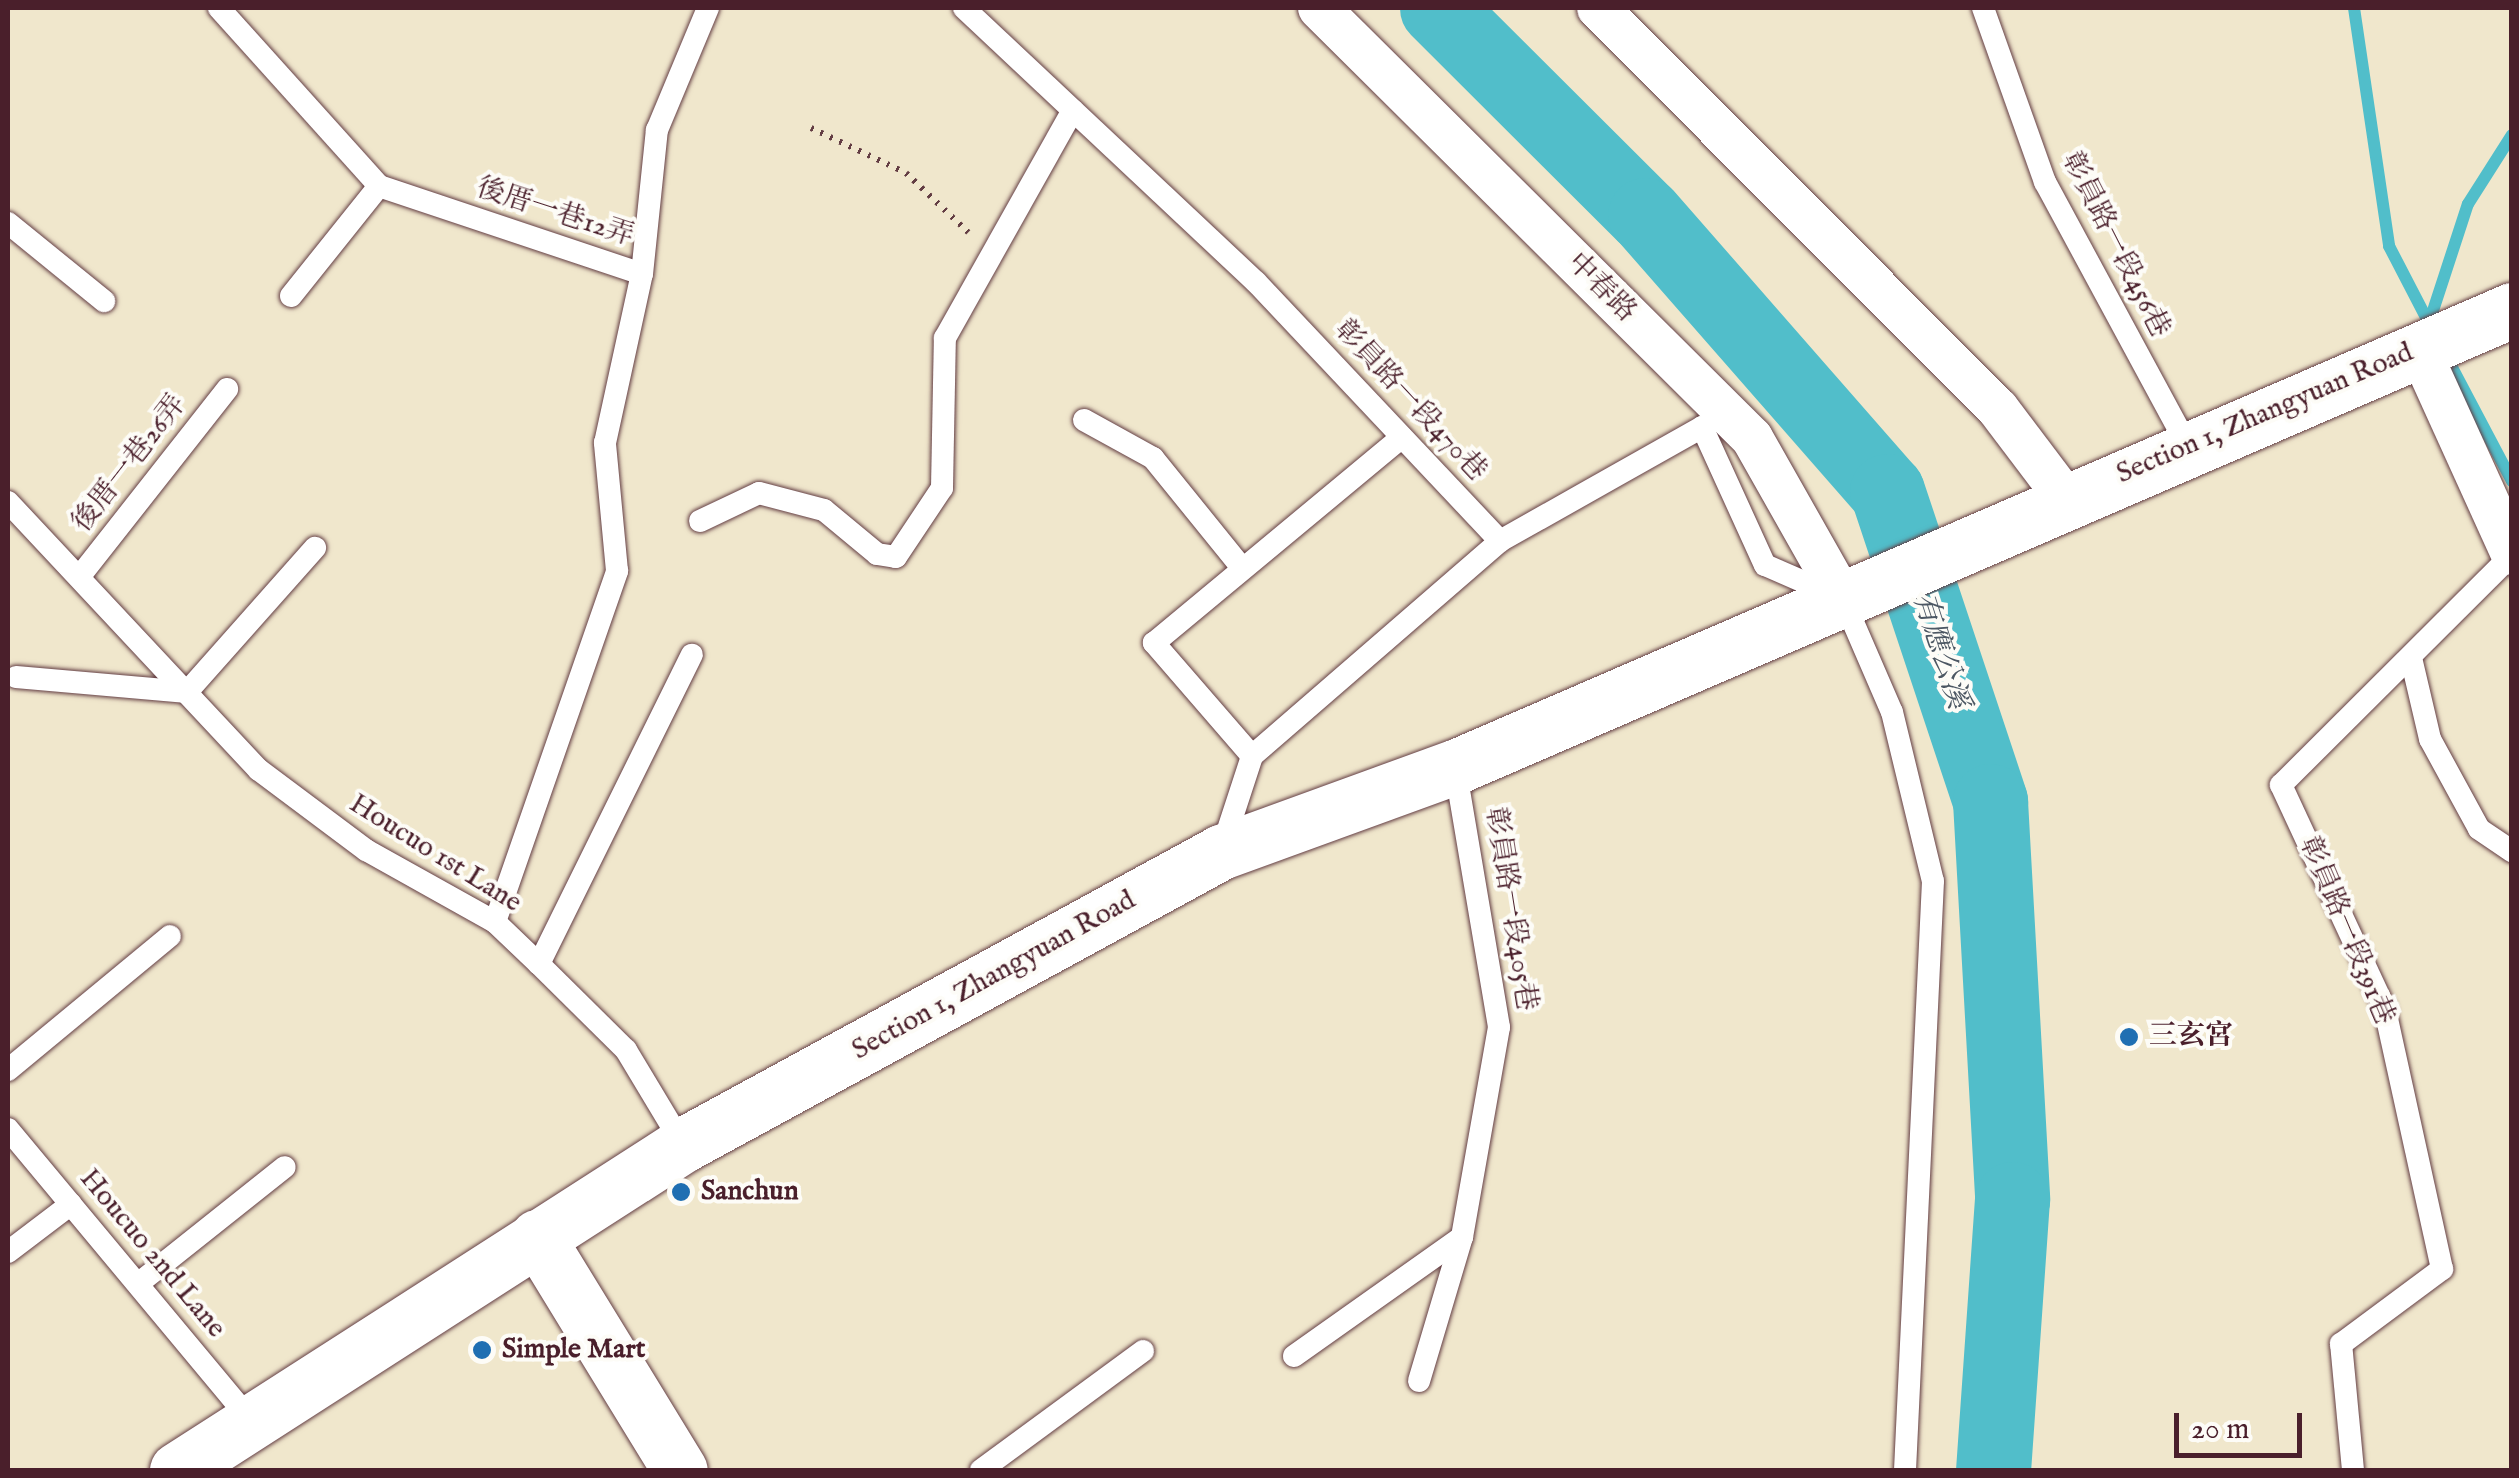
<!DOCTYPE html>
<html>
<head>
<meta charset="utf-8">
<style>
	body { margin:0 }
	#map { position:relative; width:2519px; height:1478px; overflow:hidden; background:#f0e7cc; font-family:"IM FELL English","Noto Serif TC",serif }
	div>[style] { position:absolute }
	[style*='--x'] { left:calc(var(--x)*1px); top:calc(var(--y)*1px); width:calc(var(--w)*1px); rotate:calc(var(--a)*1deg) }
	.stream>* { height:12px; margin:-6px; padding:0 6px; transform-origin:6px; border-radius:6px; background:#51beca }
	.river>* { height:75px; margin:-37.5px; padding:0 37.5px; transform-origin:37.5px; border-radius:37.5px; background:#51beca }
	.path>* { height:6px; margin-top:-3px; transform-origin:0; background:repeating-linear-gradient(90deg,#633d43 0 2.5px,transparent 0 10.5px) }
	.roads { filter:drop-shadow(0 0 2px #633d43) drop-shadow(0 0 2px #633d43) }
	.lane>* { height:22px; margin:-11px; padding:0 11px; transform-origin:11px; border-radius:11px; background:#fff }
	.street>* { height:42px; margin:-21px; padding:0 21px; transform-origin:21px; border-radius:21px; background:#fff }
	.secondary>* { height:55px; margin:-27.5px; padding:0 27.5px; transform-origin:27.5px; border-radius:27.5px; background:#fff }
	.dots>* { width:28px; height:28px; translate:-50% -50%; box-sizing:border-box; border:5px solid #fdfcf7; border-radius:50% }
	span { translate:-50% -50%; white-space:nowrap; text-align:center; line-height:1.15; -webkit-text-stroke:8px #fdfcf7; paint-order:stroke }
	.street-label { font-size:28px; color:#4a1f2b }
	.poi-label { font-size:28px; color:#4a1f2b; font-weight:700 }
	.left { translate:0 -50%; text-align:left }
	.water-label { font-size:30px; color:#4c5763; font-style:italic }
	.frame { position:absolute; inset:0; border:10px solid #4a1f2b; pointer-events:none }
	.scale { position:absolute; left:2174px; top:1413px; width:128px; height:45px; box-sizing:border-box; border:5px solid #4a1f2b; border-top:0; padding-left:12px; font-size:30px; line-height:35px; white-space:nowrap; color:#4a1f2b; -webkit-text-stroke:8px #fdfcf7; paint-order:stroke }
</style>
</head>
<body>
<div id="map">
	<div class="stream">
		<i style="--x:2354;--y:8;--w:241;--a:81.6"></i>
		<i style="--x:2389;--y:246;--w:96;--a:62.6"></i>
		<i style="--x:2429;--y:323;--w:125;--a:-71.9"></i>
		<i style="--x:2468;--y:204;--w:82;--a:-57.5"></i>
		<i style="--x:2445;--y:354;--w:144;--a:62.2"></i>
	</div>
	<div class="river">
		<i style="--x:1437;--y:8;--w:293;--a:44.9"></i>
		<i style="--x:1645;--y:215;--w:367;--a:48.8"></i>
		<i style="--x:1887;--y:491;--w:327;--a:71.6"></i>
		<i style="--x:1990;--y:801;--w:399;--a:86.8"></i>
		<i style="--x:2012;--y:1199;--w:272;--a:94"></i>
	</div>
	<div class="path">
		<i style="--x:811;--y:128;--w:105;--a:25.3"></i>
		<i style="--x:906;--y:173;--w:86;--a:43.6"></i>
	</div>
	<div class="roads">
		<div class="lane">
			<i style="--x:219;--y:8;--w:239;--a:48"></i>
			<i style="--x:379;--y:186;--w:277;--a:18.5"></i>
			<i style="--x:964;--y:8;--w:400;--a:43.2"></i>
			<i style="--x:1256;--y:282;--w:356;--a:46.7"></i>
			<i style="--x:1983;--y:8;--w:185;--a:70.4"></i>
			<i style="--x:2045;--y:182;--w:301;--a:61.6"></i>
			<i style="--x:8;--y:223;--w:124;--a:39.1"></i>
			<i style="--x:291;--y:296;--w:141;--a:-51.3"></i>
			<i style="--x:1084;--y:420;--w:79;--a:28.8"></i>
			<i style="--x:1153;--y:458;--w:141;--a:51"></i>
			<i style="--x:8;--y:502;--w:367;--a:46.9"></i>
			<i style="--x:259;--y:770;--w:134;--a:36.8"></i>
			<i style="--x:366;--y:850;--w:148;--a:29.2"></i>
			<i style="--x:495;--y:922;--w:61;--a:43.7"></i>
			<i style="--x:539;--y:964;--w:122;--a:44.7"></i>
			<i style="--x:626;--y:1050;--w:111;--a:59"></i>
			<i style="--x:700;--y:521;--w:65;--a:-25.4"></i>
			<i style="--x:759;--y:493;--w:67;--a:14.7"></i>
			<i style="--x:824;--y:510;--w:69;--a:39.7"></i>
			<i style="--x:877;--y:554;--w:19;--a:9"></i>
			<i style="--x:896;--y:557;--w:83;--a:-56.3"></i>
			<i style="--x:942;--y:488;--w:150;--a:-88.9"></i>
			<i style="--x:945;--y:338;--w:261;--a:-60.7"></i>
			<i style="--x:80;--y:576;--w:238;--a:-51.8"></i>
			<i style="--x:2412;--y:662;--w:79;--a:76.8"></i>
			<i style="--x:2430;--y:739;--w:102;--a:61.4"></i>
			<i style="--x:2479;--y:829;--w:40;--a:34"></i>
			<i style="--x:16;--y:677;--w:172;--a:5"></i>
			<i style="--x:187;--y:692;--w:193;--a:-48.4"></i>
			<i style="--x:1252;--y:756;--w:150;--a:-130.9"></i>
			<i style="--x:1154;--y:643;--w:322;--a:-39.7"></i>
			<i style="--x:1222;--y:848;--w:97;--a:-71.9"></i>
			<i style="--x:1252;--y:756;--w:328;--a:-40.9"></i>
			<i style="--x:1500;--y:541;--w:232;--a:-29.4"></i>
			<i style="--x:1702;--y:427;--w:152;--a:65.5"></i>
			<i style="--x:1765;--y:565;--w:85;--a:23.6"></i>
			<i style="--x:1843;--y:599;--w:123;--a:66.6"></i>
			<i style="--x:1892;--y:712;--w:174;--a:76.4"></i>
			<i style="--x:1933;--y:881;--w:590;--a:92.72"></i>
			<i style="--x:495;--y:922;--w:372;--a:-70.8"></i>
			<i style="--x:617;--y:571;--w:129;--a:-95.4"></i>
			<i style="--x:605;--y:443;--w:173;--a:-77.7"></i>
			<i style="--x:642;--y:274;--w:145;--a:-84.1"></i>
			<i style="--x:657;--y:130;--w:132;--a:-67.3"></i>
			<i style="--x:539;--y:964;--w:345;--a:-63.7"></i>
			<i style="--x:8;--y:1070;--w:210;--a:-39.6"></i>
			<i style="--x:8;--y:1129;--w:376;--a:50.2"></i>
			<i style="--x:8;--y:1252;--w:79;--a:-37.3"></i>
			<i style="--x:139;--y:1283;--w:186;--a:-38.5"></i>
			<i style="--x:1294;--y:1356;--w:206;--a:-35.3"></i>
			<i style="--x:1419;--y:1381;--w:150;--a:-73.4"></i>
			<i style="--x:1462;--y:1237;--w:213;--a:-80"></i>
			<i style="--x:1499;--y:1027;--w:263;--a:-99.6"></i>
			<i style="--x:981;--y:1470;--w:201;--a:-36.3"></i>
			<i style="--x:2353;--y:1470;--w:127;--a:-95.4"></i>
			<i style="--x:2341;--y:1344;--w:126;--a:-36.6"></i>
			<i style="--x:2442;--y:1269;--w:266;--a:-102.4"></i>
			<i style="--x:2385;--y:1009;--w:247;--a:-114.9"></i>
			<i style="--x:2281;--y:785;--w:326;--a:-44.9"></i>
		</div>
		<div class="street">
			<i style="--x:1319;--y:8;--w:610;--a:44.8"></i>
			<i style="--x:1752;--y:438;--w:185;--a:60.5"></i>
			<i style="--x:1598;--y:8;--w:566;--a:45.07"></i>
			<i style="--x:1998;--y:409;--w:113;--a:52.9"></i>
			<i style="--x:2419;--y:349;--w:225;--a:65.6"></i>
		</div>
		<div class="secondary">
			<i style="--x:537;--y:1237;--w:273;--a:58.5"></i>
			<i style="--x:177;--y:1470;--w:601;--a:-32.71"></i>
			<i style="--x:683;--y:1145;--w:613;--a:-28.57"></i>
			<i style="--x:1221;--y:852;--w:249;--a:-20"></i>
			<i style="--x:1455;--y:767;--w:1152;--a:-23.38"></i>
		</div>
	</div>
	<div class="dots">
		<i style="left:2129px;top:1037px;background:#1f6fb2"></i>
		<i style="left:681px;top:1192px;background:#1f6fb2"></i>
		<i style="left:482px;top:1350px;background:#1f6fb2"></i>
	</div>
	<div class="street-label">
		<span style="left:555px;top:213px;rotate:18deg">後厝一巷12弄</span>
		<span style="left:2115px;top:245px;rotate:63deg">彰員路一段456巷</span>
		<span style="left:1601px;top:288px;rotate:45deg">中春路</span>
		<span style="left:1410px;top:401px;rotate:47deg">彰員路一段470巷</span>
		<span style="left:2265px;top:414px;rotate:-23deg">Section 1, Zhangyuan Road</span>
		<span style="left:130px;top:464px;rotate:-52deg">後厝一巷26弄</span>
		<span style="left:435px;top:854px;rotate:32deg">Houcuo 1st Lane</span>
		<span style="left:1510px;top:909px;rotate:81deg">彰員路一段405巷</span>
		<span style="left:2346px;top:931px;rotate:67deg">彰員路一段391巷</span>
		<span style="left:994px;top:976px;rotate:-29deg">Section 1, Zhangyuan Road</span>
		<span style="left:152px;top:1254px;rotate:50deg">Houcuo 2nd Lane</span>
	</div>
	<div class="poi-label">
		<span class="left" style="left:2149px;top:1037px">三玄宮</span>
		<span class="left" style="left:701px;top:1192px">Sanchun</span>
		<span class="left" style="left:502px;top:1350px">Simple Mart</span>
	</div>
	<div class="water-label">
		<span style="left:1940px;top:651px;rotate:72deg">有應公溪</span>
	</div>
	<div class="frame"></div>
	<div class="scale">20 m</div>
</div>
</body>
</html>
